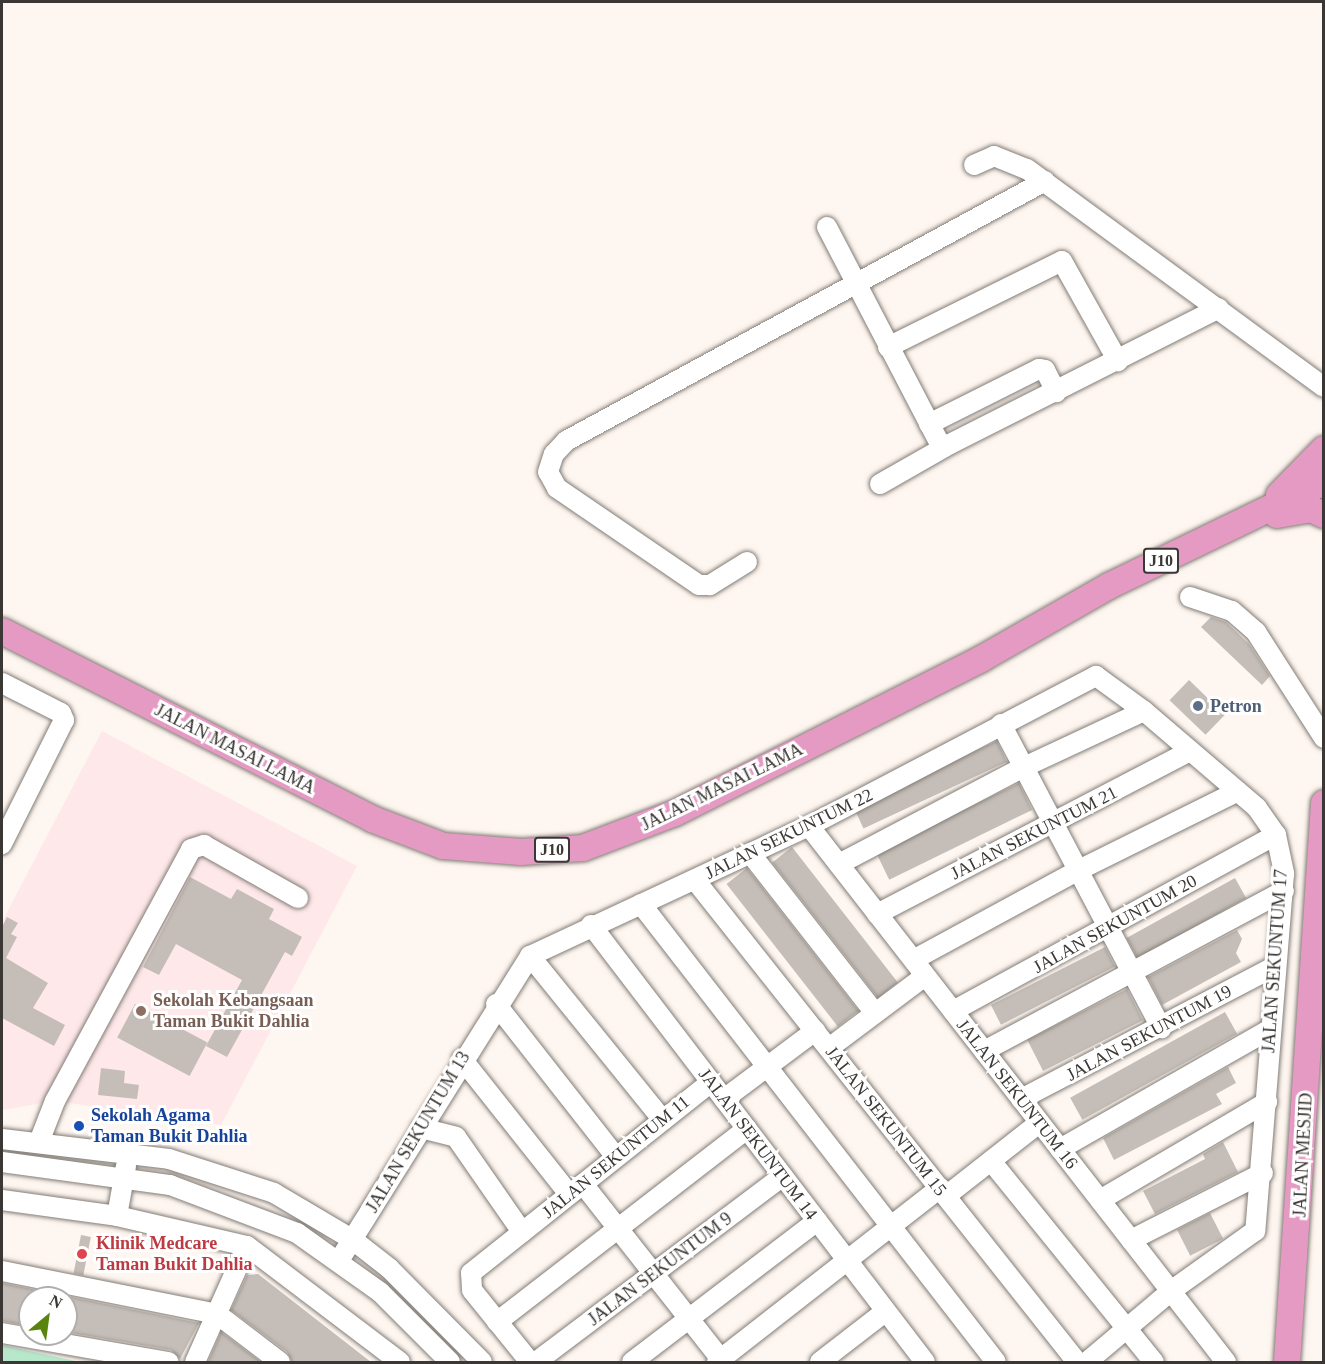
<!DOCTYPE html>
<html>
<head>
<meta charset="utf-8">
<style>
	body { margin:0 }
	#map { position:relative; width:1325px; height:1364px; overflow:hidden; background:#fef6f0; font-family:"Times New Roman",serif }
	div>[style] { position:absolute }
	[style*='--x'] { left:calc(var(--x)*1px); top:calc(var(--y)*1px); width:calc(var(--w)*1px); rotate:calc(var(--a)*1deg) }
	.education>* { inset:0; background:#fee8e9 }
	.green>* { inset:0; background:#b8e8cc }
	.building>* { inset:0; background:#c5beb8; transform-origin:0 0 }
	.roads { filter:drop-shadow(0 0 2px #827c76) drop-shadow(0 0 2px #827c76) }
	.minor>* { height:20px; margin:-10px; padding:0 10px; transform-origin:10px; border-radius:10px; background:#fff }
	.major>* { height:26px; margin:-13px; padding:0 13px; transform-origin:13px; border-radius:13px; background:#e59ac3 }
	.dots>* { width:16px; height:16px; translate:-50% -50%; box-sizing:border-box; border:3px solid #fff; border-radius:50% }
	span { translate:-50% -50%; white-space:nowrap; text-align:center; line-height:1.15; -webkit-text-stroke:6px #fff; paint-order:stroke }
	.shield-label span { padding:2px 4px; background:#fff; border:2px solid; border-radius:4px; -webkit-text-stroke-width:0 }
	.shield-label { font-size:16px; color:#3a3734; font-weight:700 }
	.service-label { font-size:18px; color:#4e5e75; font-weight:700 }
	.left { translate:0 -50%; text-align:left }
	.street-label { font-size:18px; color:#3a3734 }
	.education-label { font-size:18px; color:#785e54; font-weight:700 }
	.transit-label { font-size:18px; color:#164399; font-weight:700 }
	.health-label { font-size:18px; color:#be3a42; font-weight:700 }
	.frame { position:absolute; inset:0; border:3px solid #3a3734; pointer-events:none }
	.north { position:absolute; left:18px; top:1286px; width:60px; height:60px; box-sizing:border-box; background:#fff; border:2px solid #b0afae; border-radius:50%; rotate:29deg; font-size:16px; font-weight:700; line-height:24px; text-align:center; color:#3a3734 }
	.north::after { content:''; display:block; margin:auto; width:21px; height:27px; background:#59840d; clip-path:polygon(50% 0,100% 100%,50% 72%,0 100%) }
</style>
</head>
<body>
<div id="map">
	<div class="education">
		<i style="clip-path:polygon(102px 731px,357px 866px,221px 1125px,55px 1101px,2px 1110px,2px 922px)"></i>
	</div>
	<div class="green">
		<i style="clip-path:polygon(2px 1345px,80px 1362px,2px 1362px)"></i>
	</div>
	<div class="building">
		<i style="clip-path:polygon(1211px 617px,1226px 622px,1249px 644px,1270px 676px,1262px 685px,1201px 627px)"></i>
		<i style="left:1189px;top:680px;width:50px;height:28px;rotate:44deg"></i>
		<i style="left:997px;top:741px;width:23px;height:158px;rotate:65deg"></i>
		<i style="left:1019px;top:783px;width:30px;height:159px;rotate:64deg"></i>
		<i style="left:792px;top:847px;width:172px;height:25px;rotate:52deg"></i>
		<i style="left:747px;top:868px;width:181px;height:26px;rotate:52deg"></i>
		<i style="clip-path:polygon(190px 877px,231px 899px,237px 889px,274px 909px,269px 919px,302px 937px,292px 956px,285px 952px,227px 1057px,206px 1046px,242px 980px,176px 944px,159px 975px,143px 967px)"></i>
		<i style="left:1235px;top:878px;width:23px;height:124px;rotate:61deg"></i>
		<i style="clip-path:polygon(7px 917px,18px 923px,11px 934px,17px 937px,6px 958px,48px 983px,33px 1008px,65px 1025px,54px 1046px,2px 1018px,2px 927px)"></i>
		<i style="clip-path:polygon(1237px 930px,1242px 939px,1236px 953px,1241px 962px,1162px 1005px,1148px 977px)"></i>
		<i style="left:1105px;top:947px;width:22px;height:128px;rotate:63deg"></i>
		<i style="left:1127px;top:989px;width:35px;height:112px;rotate:63deg"></i>
		<i style="left:135px;top:1004px;width:82px;height:38px;rotate:28deg"></i>
		<i style="left:1225px;top:1012px;width:25px;height:177px;rotate:61deg"></i>
		<i style="clip-path:polygon(1228px 1067px,1236px 1083px,1216px 1094px,1222px 1104px,1114px 1160px,1103px 1138px)"></i>
		<i style="clip-path:polygon(101px 1068px,125px 1071px,124px 1083px,139px 1085px,137px 1099px,98px 1095px)"></i>
		<i style="clip-path:polygon(1223px 1142px,1238px 1172px,1155px 1214px,1143px 1191px,1205px 1159px,1203px 1154px)"></i>
		<i style="left:1210px;top:1213px;width:29px;height:37px;rotate:63deg"></i>
		<i style="left:81px;top:1235px;width:10px;height:39px;rotate:11deg"></i>
		<i style="clip-path:polygon(258px 1274px,371px 1362px,292px 1362px,287px 1352px,231px 1310px,247px 1275px)"></i>
		<i style="clip-path:polygon(2px 1283px,199px 1323px,180px 1359px,171px 1350px,66px 1332px,66px 1298px,30px 1298px,30px 1326px,2px 1321px)"></i>
		<i style="clip-path:polygon(221px 1332px,261px 1362px,208px 1362px)"></i>
	</div>
	<div class="roads">
		<div class="minor">
			<i style="--x:974;--y:165;--w:22;--a:-24"></i>
			<i style="--x:994;--y:156;--w:35;--a:22"></i>
			<i style="--x:1027;--y:169;--w:368;--a:36.3"></i>
			<i style="--x:827;--y:227;--w:249;--a:62.5"></i>
			<i style="--x:888;--y:347;--w:194;--a:-26.3"></i>
			<i style="--x:1062;--y:261;--w:115;--a:60.8"></i>
			<i style="--x:929;--y:424;--w:123;--a:-26.6"></i>
			<i style="--x:1039;--y:369;--w:6;--a:9"></i>
			<i style="--x:1045;--y:370;--w:25;--a:63"></i>
			<i style="--x:880;--y:484;--w:81;--a:-29.7"></i>
			<i style="--x:950;--y:444;--w:301;--a:-26.8"></i>
			<i style="--x:747;--y:562;--w:44;--a:148.1"></i>
			<i style="--x:710;--y:585;--w:11;--a:180"></i>
			<i style="--x:699;--y:585;--w:172;--a:-145.7"></i>
			<i style="--x:557;--y:488;--w:18;--a:-119"></i>
			<i style="--x:548;--y:472;--w:19;--a:-72"></i>
			<i style="--x:554;--y:454;--w:18;--a:-47"></i>
			<i style="--x:566;--y:441;--w:545;--a:-28.49"></i>
			<i style="--x:1190;--y:597;--w:44;--a:18.4"></i>
			<i style="--x:1232;--y:611;--w:32;--a:41"></i>
			<i style="--x:1256;--y:632;--w:126;--a:57.3"></i>
			<i style="--x:2;--y:683;--w:66;--a:27"></i>
			<i style="--x:61;--y:713;--w:8;--a:67"></i>
			<i style="--x:64;--y:720;--w:139;--a:116.6"></i>
			<i style="--x:1001;--y:724;--w:344;--a:62.2"></i>
			<i style="--x:809;--y:826;--w:679;--a:52.12"></i>
			<i style="--x:750;--y:853;--w:203;--a:52"></i>
			<i style="--x:839;--y:864;--w:209;--a:-27.7"></i>
			<i style="--x:1024;--y:767;--w:132;--a:-25"></i>
			<i style="--x:695;--y:880;--w:615;--a:51.6"></i>
			<i style="--x:641;--y:904;--w:579;--a:52.22"></i>
			<i style="--x:877;--y:914;--w:353;--a:-27.5"></i>
			<i style="--x:591;--y:925;--w:550;--a:52.61"></i>
			<i style="--x:530;--y:956;--w:211;--a:51"></i>
			<i style="--x:915;--y:959;--w:189;--a:-28.5"></i>
			<i style="--x:1081;--y:869;--w:175;--a:-26.4"></i>
			<i style="--x:496;--y:1004;--w:194;--a:51.9"></i>
			<i style="--x:953;--y:1011;--w:368;--a:-28.6"></i>
			<i style="--x:829;--y:1048;--w:120;--a:-36.9"></i>
			<i style="--x:984;--y:1051;--w:340;--a:-28.1"></i>
			<i style="--x:462;--y:1059;--w:172;--a:51.6"></i>
			<i style="--x:724;--y:1099;--w:114;--a:-36.8"></i>
			<i style="--x:1021;--y:1099;--w:287;--a:-27.6"></i>
			<i style="--x:421;--y:1128;--w:36;--a:14"></i>
			<i style="--x:456;--y:1137;--w:116;--a:55.2"></i>
			<i style="--x:2;--y:1139;--w:168;--a:6.8"></i>
			<i style="--x:169;--y:1159;--w:110;--a:17.9"></i>
			<i style="--x:274;--y:1193;--w:92;--a:30.7"></i>
			<i style="--x:353;--y:1240;--w:46;--a:37.9"></i>
			<i style="--x:389;--y:1268;--w:132;--a:45.3"></i>
			<i style="--x:39;--y:1142;--w:44;--a:-68.7"></i>
			<i style="--x:55;--y:1101;--w:286;--a:-61.6"></i>
			<i style="--x:191;--y:849;--w:14;--a:-17"></i>
			<i style="--x:204;--y:845;--w:108;--a:29.4"></i>
			<i style="--x:1060;--y:1149;--w:242;--a:-29.7"></i>
			<i style="--x:991;--y:1161;--w:259;--a:51"></i>
			<i style="--x:2;--y:1162;--w:170;--a:7.8"></i>
			<i style="--x:170;--y:1185;--w:136;--a:20.7"></i>
			<i style="--x:297;--y:1233;--w:102;--a:35.4"></i>
			<i style="--x:380;--y:1292;--w:99;--a:45"></i>
			<i style="--x:583;--y:1184;--w:226;--a:51.8"></i>
			<i style="--x:946;--y:1196;--w:118;--a:-38.1"></i>
			<i style="--x:2;--y:1200;--w:116;--a:7.9"></i>
			<i style="--x:117;--y:1216;--w:133;--a:13"></i>
			<i style="--x:247;--y:1246;--w:192;--a:37.2"></i>
			<i style="--x:1100;--y:1200;--w:194;--a:-30.4"></i>
			<i style="--x:117;--y:1216;--w:51;--a:-79.8"></i>
			<i style="--x:1131;--y:1240;--w:148;--a:-26.9"></i>
			<i style="--x:340;--y:1259;--w:358;--a:-57.9"></i>
			<i style="--x:530;--y:956;--w:308;--a:-25"></i>
			<i style="--x:809;--y:826;--w:324;--a:-27.6"></i>
			<i style="--x:1096;--y:676;--w:59;--a:36.1"></i>
			<i style="--x:1144;--y:711;--w:149;--a:40.6"></i>
			<i style="--x:1257;--y:808;--w:33;--a:55"></i>
			<i style="--x:1276;--y:835;--w:40;--a:78"></i>
			<i style="--x:1284;--y:874;--w:358;--a:94.6"></i>
			<i style="--x:1255;--y:1231;--w:103;--a:144.5"></i>
			<i style="--x:1171;--y:1291;--w:110;--a:139.8"></i>
			<i style="--x:2;--y:1271;--w:219;--a:11.3"></i>
			<i style="--x:217;--y:1314;--w:79;--a:37.3"></i>
			<i style="--x:497;--y:1322;--w:316;--a:-37.7"></i>
			<i style="--x:2;--y:1333;--w:169;--a:9.9"></i>
			<i style="--x:195;--y:1362;--w:127;--a:-65.9"></i>
			<i style="--x:530;--y:1362;--w:92;--a:-128.9"></i>
			<i style="--x:472;--y:1290;--w:17;--a:-93"></i>
			<i style="--x:471;--y:1273;--w:307;--a:-38.5"></i>
			<i style="--x:536;--y:1362;--w:309;--a:-37"></i>
			<i style="--x:632;--y:1362;--w:233;--a:-37.3"></i>
			<i style="--x:717;--y:1362;--w:283;--a:-38"></i>
			<i style="--x:820;--y:1362;--w:83;--a:-37.7"></i>
		</div>
		<div class="major">
			<i style="--x:1279;--y:495;--w:64;--a:-45.6"></i>
			<i style="--x:1277;--y:515;--w:35;--a:-10"></i>
			<i style="--x:1311;--y:509;--w:14;--a:25"></i>
			<i style="--x:2;--y:631;--w:415;--a:26.9"></i>
			<i style="--x:372;--y:819;--w:76;--a:20.8"></i>
			<i style="--x:443;--y:846;--w:78;--a:4.4"></i>
			<i style="--x:521;--y:852;--w:62;--a:-3.7"></i>
			<i style="--x:583;--y:848;--w:98;--a:-20.8"></i>
			<i style="--x:675;--y:813;--w:343;--a:-26.7"></i>
			<i style="--x:981;--y:659;--w:147;--a:-29.7"></i>
			<i style="--x:1109;--y:586;--w:239;--a:-25.8"></i>
			<i style="--x:1287;--y:1362;--w:560;--a:-86.21"></i>
		</div>
	</div>
	<div class="dots">
		<i style="left:1198px;top:706px;background:#5c6f8a"></i>
		<i style="left:141px;top:1011px;background:#8d6e63"></i>
		<i style="left:79px;top:1126px;background:#1a4fb4"></i>
		<i style="left:82px;top:1254px;background:#e0444e"></i>
	</div>
	<div class="shield-label">
		<span style="left:1161px;top:561px">J10</span>
		<span style="left:552px;top:850px">J10</span>
	</div>
	<div class="service-label">
		<span class="left" style="left:1210px;top:706px">Petron</span>
	</div>
	<div class="street-label">
		<span style="left:235px;top:749px;rotate:27deg">JALAN MASAI LAMA</span>
		<span style="left:722px;top:787px;rotate:-26deg">JALAN MASAI LAMA</span>
		<span style="left:1034px;top:833px;rotate:-27deg">JALAN SEKUNTUM 21</span>
		<span style="left:789px;top:834px;rotate:-26deg">JALAN SEKUNTUM 22</span>
		<span style="left:1115px;top:924px;rotate:-29deg">JALAN SEKUNTUM 20</span>
		<span style="left:1275px;top:961px;rotate:-86deg">JALAN SEKUNTUM 17</span>
		<span style="left:1149px;top:1033px;rotate:-28deg">JALAN SEKUNTUM 19</span>
		<span style="left:1017px;top:1094px;rotate:52deg">JALAN SEKUNTUM 16</span>
		<span style="left:886px;top:1121px;rotate:52deg">JALAN SEKUNTUM 15</span>
		<span style="left:418px;top:1132px;rotate:-59deg">JALAN SEKUNTUM 13</span>
		<span style="left:758px;top:1144px;rotate:53deg">JALAN SEKUNTUM 14</span>
		<span style="left:1303px;top:1155px;rotate:-87deg">JALAN MESJID</span>
		<span style="left:616px;top:1157px;rotate:-39deg">JALAN SEKUNTUM 11</span>
		<span style="left:660px;top:1269px;rotate:-37deg">JALAN SEKUNTUM 9</span>
	</div>
	<div class="education-label">
		<span class="left" style="left:153px;top:1011px">Sekolah Kebangsaan<br>Taman Bukit Dahlia</span>
	</div>
	<div class="transit-label">
		<span class="left" style="left:91px;top:1126px">Sekolah Agama<br>Taman Bukit Dahlia</span>
	</div>
	<div class="health-label">
		<span class="left" style="left:96px;top:1254px">Klinik Medcare<br>Taman Bukit Dahlia</span>
	</div>
	<div class="frame"></div>
	<div class="north">N</div>
</div>
</body>
</html>
